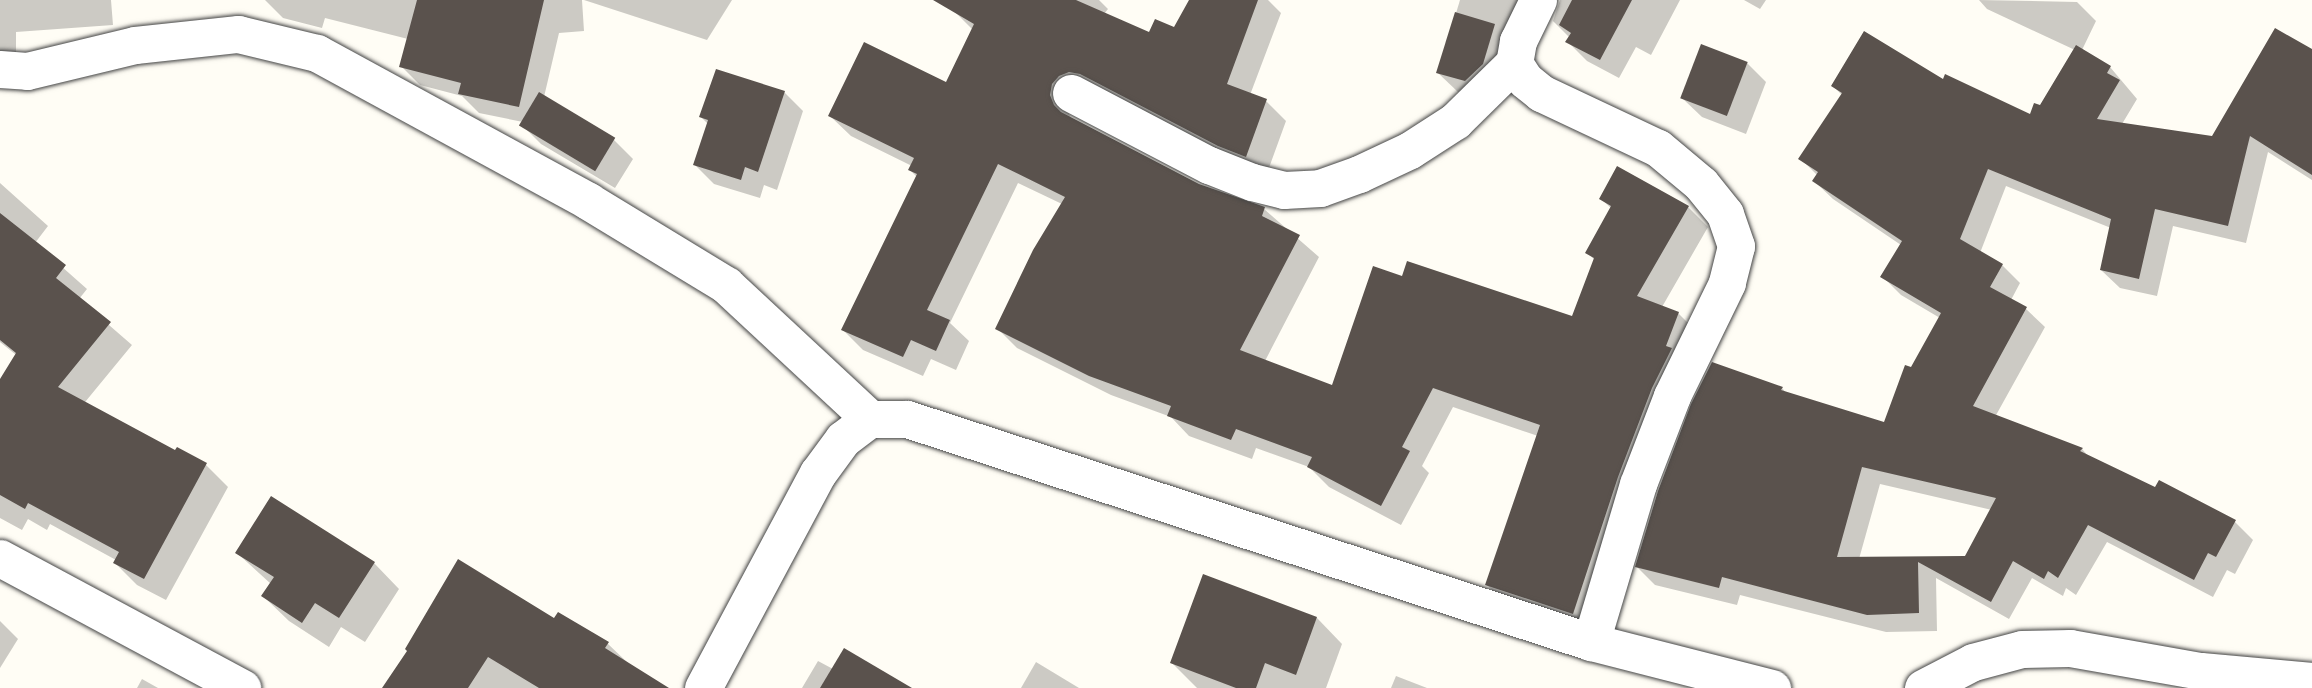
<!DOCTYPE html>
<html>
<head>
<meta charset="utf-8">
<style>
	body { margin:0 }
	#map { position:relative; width:2312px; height:688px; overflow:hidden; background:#fffdf5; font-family:"Playfair Display",serif }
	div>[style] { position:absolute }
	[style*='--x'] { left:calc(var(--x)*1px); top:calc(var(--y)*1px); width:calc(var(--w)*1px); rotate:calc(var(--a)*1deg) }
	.shadow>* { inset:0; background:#0003 }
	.building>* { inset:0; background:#5a524d; transform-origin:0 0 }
	.roads { filter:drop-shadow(0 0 2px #444) drop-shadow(0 0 2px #444) }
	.minor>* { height:37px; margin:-18.5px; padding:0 18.5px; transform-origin:18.5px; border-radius:18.5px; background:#fff }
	span { translate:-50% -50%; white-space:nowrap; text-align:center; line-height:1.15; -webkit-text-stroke:7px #fff; paint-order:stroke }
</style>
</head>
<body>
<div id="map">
	<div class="shadow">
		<i style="clip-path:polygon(0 0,111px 0,113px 25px,16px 32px,16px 54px,0 54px)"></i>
		<i style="clip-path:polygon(265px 0,582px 0,584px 31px,559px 33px,544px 97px,614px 140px,633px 159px,615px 188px,541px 144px,522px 125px,523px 122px,479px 113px,462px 96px,420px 85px,401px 66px,408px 39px,325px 18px,322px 28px,283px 18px)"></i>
		<i style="clip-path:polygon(584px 0,732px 0,707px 40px)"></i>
		<i style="clip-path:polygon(960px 0,1099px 0,1108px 9px,1104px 14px,1150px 35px,1175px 30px,1191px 0,1268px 0,1281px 13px,1250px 95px,1266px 101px,1286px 121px,1266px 176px,1072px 103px,1069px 114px,1071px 118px,1199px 185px,1264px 209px,1319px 257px,1265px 361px,1333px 387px,1403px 279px,1573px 318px,1595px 260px,1587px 253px,1612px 209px,1601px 199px,1688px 207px,1708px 227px,1662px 307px,1678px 313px,1698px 333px,1593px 633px,1507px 605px,1487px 585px,1538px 436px,1453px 407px,1422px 466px,1429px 473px,1401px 525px,1329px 487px,1309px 467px,1256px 448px,1252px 459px,1189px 436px,1171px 417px,1111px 395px,1017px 348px,997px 328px,1062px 204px,1018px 183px,950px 323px,969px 341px,956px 370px,931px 359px,923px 376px,863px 350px,843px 330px,917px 177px,910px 170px,912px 166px,851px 136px,830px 116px,947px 84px,973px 30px,954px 11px)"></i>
		<i style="clip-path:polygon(1460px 0,1550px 0,1485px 100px,1458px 92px,1438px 73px)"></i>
		<i style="clip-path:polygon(1560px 0,1680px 0,1651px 55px,1636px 47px,1619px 78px,1587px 61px,1568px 42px,1570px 38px,1553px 21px)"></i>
		<i style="clip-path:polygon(1744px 0,1766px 0,1760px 9px)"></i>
		<i style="clip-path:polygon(evenodd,1979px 0,2077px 2px,2096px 21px,2082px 50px,2110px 67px,2137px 99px,2122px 124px,2213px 138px,2312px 51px,2312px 180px,2268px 152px,2246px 243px,2173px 226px,2157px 296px,2120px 288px,2101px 270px,2111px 228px,2006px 186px,1980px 253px,2002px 265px,2020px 283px,2011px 300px,2026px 309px,2045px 327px,1995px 417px,2082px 449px,2089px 457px,2156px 490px,2235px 522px,2253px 540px,2235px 574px,2227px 570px,2213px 597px,2107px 542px,2076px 595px,2066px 588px,2063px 596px,2032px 578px,2009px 619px,1936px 578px,1937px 631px,1886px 632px,1740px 595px,1737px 605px,1655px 585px,1637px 567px,1782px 388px,1787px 394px,1885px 424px,1940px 318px,1901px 295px,1883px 277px,1901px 245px,1833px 199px,1814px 181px,1818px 176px,1801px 159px,1842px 95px,1833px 86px,1944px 82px,2031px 116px,2041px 108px,2075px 50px,1987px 9px,1979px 0,1880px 484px,1992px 510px,1966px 557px,1859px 559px,1880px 484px)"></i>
		<i style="clip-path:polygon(1747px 63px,1766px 82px,1746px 134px,1702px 117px,1682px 98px)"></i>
		<i style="clip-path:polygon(784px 92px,803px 111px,777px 190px,764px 185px,760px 198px,714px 184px,695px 165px,708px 124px,701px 117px)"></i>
		<i style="clip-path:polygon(0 183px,48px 226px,35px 243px,87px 289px,79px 299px,132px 345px,81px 407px,0 342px)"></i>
		<i style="clip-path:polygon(0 414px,206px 465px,228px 487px,166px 600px,137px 585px,115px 563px,116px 560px,50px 524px,47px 530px,28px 519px,22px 530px,0 518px)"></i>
		<i style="clip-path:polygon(237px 553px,374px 563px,399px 589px,365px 642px,341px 627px,329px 647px,289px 621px,263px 596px,271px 584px)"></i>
		<i style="clip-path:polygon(1317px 618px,1342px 644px,1326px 688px,1197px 688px,1172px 663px)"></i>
		<i style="clip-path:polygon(0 621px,18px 639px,0 668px)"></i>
		<i style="clip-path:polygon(554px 621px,607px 643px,629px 664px,666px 688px,384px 688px)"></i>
		<i style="clip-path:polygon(818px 661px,833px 669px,907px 688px,802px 688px)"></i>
		<i style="clip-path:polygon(1036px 662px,1079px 688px,1021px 688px)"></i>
		<i style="clip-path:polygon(1396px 676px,1427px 688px,1391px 688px)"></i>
		<i style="clip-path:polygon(142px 679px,158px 688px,137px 688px)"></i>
	</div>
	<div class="building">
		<i style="clip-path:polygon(417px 0,544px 0,519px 107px,458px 94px,461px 83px,399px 67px)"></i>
		<i style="clip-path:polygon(933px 0,1076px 0,1149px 32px,1155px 19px,1174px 27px,1189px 0,1258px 0,1227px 84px,1267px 99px,1246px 157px,1218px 146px,1080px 74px,1069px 72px,1059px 76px,1052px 84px,1050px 95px,1054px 105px,1061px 112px,1199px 184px,1265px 207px,1262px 216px,1300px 235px,1240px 350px,1332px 385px,1373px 266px,1402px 276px,1407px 261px,1572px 316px,1594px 258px,1585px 253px,1611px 206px,1599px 199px,1617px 166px,1689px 206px,1637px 296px,1679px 312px,1666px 346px,1672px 348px,1652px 388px,1618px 477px,1573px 614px,1485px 585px,1540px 425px,1433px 388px,1402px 447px,1410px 451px,1381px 506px,1307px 467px,1312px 457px,1236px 429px,1231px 440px,1167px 416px,1171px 406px,1089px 376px,995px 329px,1033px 250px,1065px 197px,998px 164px,927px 310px,950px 320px,936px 351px,911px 340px,903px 357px,841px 330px,917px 174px,908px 170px,914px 158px,828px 116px,864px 42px,946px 82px,974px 24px)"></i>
		<i style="clip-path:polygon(1572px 0,1632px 0,1600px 60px,1565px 42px,1571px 33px,1559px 25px)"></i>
		<i style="clip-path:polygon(1455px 12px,1495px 24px,1483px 64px,1465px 81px,1436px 73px)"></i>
		<i style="clip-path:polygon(evenodd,2275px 28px,2312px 49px,2312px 175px,2250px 136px,2228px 226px,2155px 209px,2139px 279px,2100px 270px,2111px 219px,1988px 169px,1960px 239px,2003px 264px,1990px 287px,2027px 307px,1973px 406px,2083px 448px,2080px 451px,2155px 487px,2159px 480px,2236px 520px,2216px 557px,2208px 553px,2194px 580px,2088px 525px,2058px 578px,2048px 571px,2044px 579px,2013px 561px,1991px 602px,1918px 562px,1919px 613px,1867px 615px,1722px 577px,1719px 588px,1635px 567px,1658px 491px,1691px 404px,1712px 362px,1783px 387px,1781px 390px,1884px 422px,1905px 365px,1911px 367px,1941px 313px,1880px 277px,1902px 241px,1812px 181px,1818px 172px,1798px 159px,1842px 93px,1831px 86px,1864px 31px,1943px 79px,1945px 74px,2030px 114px,2034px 103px,2040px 105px,2076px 45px,2111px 66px,2107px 73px,2120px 80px,2097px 119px,2212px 136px,2275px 28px,1862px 467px,1996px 498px,1965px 556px,1837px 557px,1862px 467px)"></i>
		<i style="left:1701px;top:44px;width:50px;height:58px;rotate:21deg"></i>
		<i style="clip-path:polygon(716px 69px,785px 91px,758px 172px,745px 167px,741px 180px,693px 165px,708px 120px,699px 117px)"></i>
		<i style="left:539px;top:92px;width:89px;height:39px;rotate:31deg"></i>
		<i style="clip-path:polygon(0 213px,66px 265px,56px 278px,111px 322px,58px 387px,175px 450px,177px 447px,207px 463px,144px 579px,113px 563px,119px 552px,28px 503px,25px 509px,0 495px,0 379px,16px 353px,0 340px)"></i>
		<i style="clip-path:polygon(271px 496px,375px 562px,339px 618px,315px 603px,302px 623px,261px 596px,274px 577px,235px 553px)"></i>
		<i style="clip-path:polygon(458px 559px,554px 618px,558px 612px,609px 642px,605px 648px,669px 688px,539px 688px,488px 657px,468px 688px,382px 688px,407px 651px,405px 649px)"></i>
		<i style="clip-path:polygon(1203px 574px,1317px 617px,1296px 675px,1265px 663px,1256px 688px,1236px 688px,1170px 663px)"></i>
		<i style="clip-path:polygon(844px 648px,912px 688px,820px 688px)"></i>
	</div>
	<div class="roads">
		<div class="minor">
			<i style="--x:1538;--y:0;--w:46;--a:116"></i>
			<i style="--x:1518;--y:41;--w:22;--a:100"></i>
			<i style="--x:1514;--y:63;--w:20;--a:57"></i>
			<i style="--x:1525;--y:80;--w:21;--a:39"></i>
			<i style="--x:1541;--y:93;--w:129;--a:25.2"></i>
			<i style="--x:1658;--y:148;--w:56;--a:39.9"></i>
			<i style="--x:1701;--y:184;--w:38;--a:51"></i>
			<i style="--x:1725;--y:214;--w:34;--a:71"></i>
			<i style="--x:1736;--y:246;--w:38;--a:104"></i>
			<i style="--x:1727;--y:283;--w:126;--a:116"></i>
			<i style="--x:1672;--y:396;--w:94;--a:111.1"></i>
			<i style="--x:1638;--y:484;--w:165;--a:106.6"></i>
			<i style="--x:0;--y:69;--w:27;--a:4"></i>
			<i style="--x:27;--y:71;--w:111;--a:-13.5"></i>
			<i style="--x:135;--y:45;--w:104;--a:-6.1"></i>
			<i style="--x:238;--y:34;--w:81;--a:13.5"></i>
			<i style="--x:317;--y:53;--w:309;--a:28.6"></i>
			<i style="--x:588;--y:201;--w:162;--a:31.3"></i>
			<i style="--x:726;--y:285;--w:197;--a:42.9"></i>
			<i style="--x:1071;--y:93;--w:156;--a:27.6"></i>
			<i style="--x:1209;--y:165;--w:46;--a:21.6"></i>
			<i style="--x:1252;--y:182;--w:33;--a:14"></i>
			<i style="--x:1284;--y:190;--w:36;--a:-3"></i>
			<i style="--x:1320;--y:188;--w:41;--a:-19.7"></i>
			<i style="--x:1359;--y:174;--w:56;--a:-25.2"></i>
			<i style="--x:1410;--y:150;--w:54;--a:-32.8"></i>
			<i style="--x:1455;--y:121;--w:83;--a:-44.5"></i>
			<i style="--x:0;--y:558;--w:275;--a:28.2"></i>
			<i style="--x:703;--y:688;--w:244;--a:-61.9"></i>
			<i style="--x:818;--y:473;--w:42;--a:-53.7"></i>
			<i style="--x:843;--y:439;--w:34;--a:-37"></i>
			<i style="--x:870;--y:419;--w:37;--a:0"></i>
			<i style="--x:907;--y:419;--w:719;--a:18.06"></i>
			<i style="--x:1591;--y:642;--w:187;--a:14.3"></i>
			<i style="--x:1923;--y:688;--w:56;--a:-27.5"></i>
			<i style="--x:1973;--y:662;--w:51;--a:-14.9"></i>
			<i style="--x:2022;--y:649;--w:48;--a:-1.2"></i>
			<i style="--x:2070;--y:648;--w:133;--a:10"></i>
			<i style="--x:2201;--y:671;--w:111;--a:5.1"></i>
		</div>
	</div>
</div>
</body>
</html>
